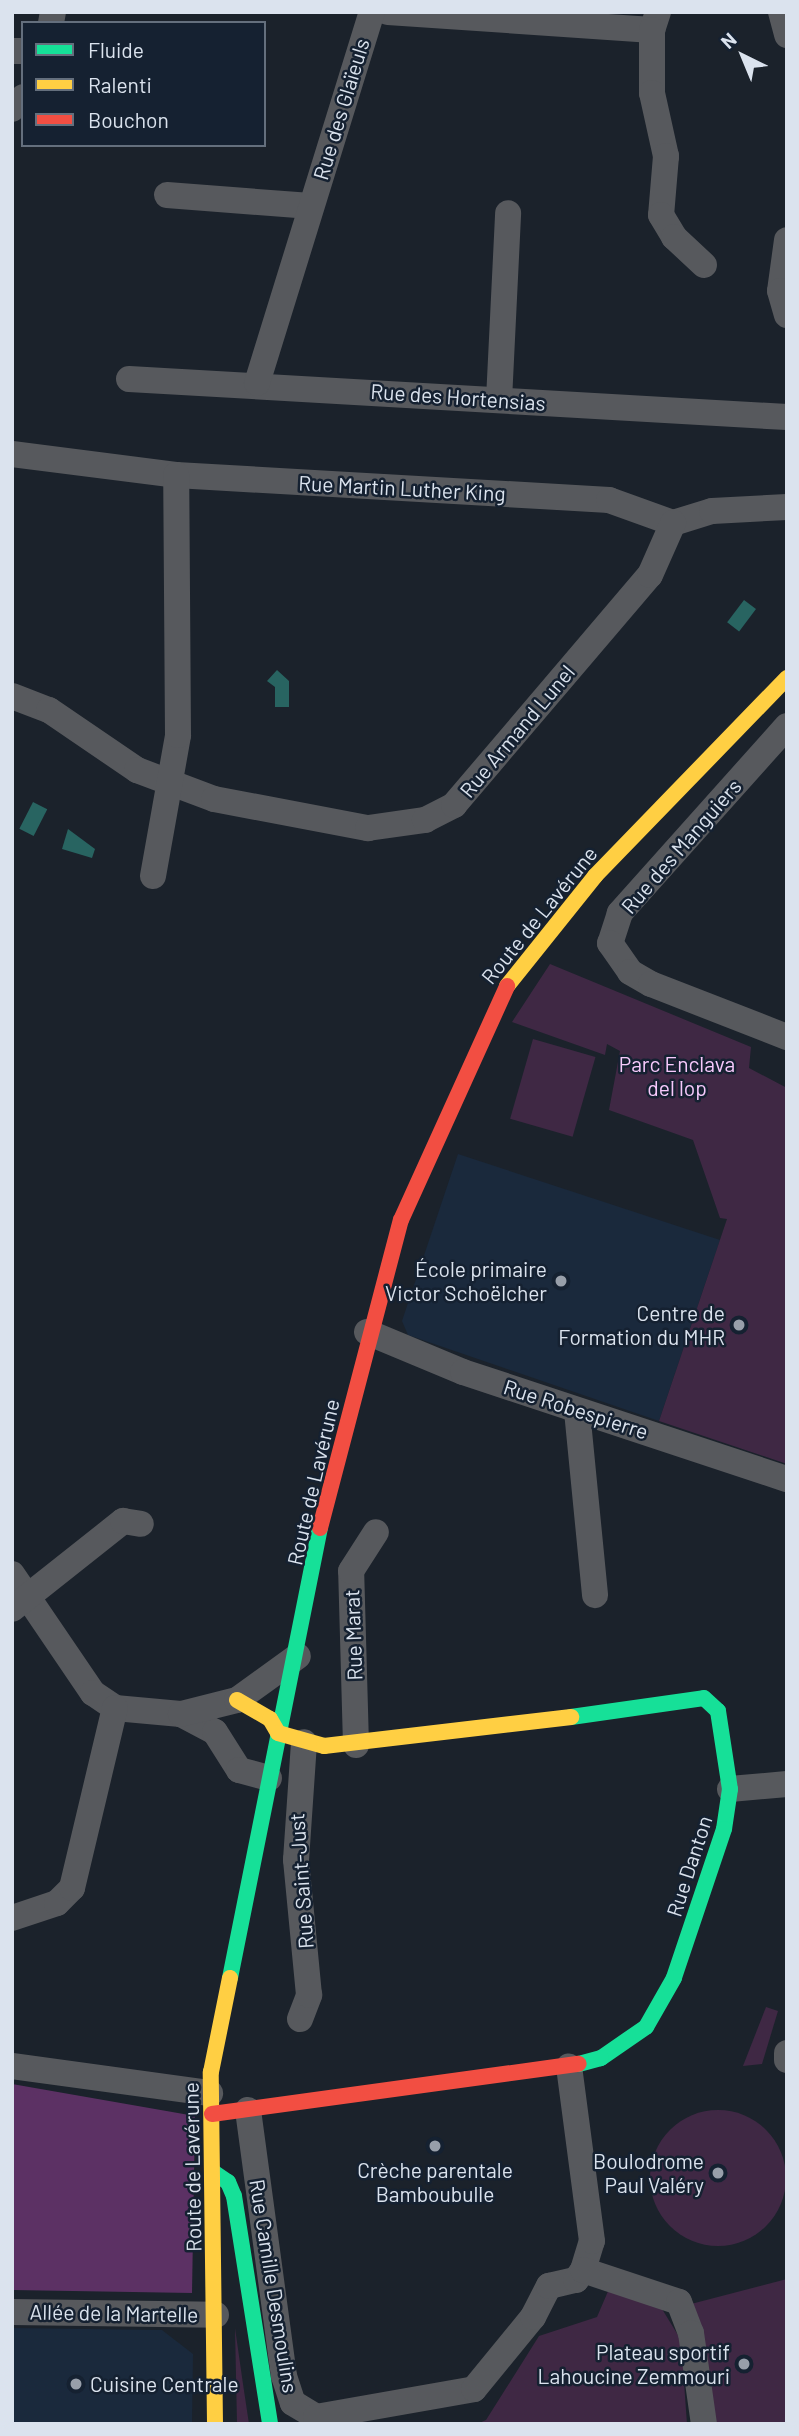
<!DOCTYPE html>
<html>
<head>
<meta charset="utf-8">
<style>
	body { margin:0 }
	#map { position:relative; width:799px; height:2436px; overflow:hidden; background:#1b222b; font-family:Barlow,sans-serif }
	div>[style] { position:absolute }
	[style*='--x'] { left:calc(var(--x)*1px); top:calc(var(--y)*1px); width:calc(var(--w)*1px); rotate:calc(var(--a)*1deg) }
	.built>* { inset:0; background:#1a293c }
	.green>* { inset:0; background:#3f2844; transform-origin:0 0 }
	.round { border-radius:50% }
	.forest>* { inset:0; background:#5c3164 }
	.water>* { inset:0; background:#286461; transform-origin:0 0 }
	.street>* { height:26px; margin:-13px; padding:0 13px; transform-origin:13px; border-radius:13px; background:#57595d }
	.fast>* { height:16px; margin:-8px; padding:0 8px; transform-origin:8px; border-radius:8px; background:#16e098 }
	.slow>* { height:16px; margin:-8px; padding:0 8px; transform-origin:8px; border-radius:8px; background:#ffcf43 }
	.jam>* { height:16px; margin:-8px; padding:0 8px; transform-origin:8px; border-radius:8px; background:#f24e42 }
	.dots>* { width:19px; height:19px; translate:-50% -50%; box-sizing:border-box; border:4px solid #152131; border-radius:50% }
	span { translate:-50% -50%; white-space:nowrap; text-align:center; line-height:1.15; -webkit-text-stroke:5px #152131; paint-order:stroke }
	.street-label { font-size:21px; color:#dbe3ee }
	.park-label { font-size:21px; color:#f7c9fc }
	.poi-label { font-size:21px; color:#dbe3ee }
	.right { translate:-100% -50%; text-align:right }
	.left { translate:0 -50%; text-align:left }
	.frame { position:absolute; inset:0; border:14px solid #dbe3ee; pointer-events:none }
	.legend { position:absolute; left:21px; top:21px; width:245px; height:126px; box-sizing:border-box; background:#152131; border:2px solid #646f7d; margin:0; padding:9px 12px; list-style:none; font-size:21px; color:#dbe3ee }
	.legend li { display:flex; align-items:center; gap:14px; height:35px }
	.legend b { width:35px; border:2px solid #646f7d }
	.north { position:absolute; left:708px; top:21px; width:70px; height:70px; -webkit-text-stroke:5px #152131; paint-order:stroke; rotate:317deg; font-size:19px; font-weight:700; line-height:28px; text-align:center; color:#dbe3ee }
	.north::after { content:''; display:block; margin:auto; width:24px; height:32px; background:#dbe3ee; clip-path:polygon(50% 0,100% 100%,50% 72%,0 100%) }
</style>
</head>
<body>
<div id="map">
	<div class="built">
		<i style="clip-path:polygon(458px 1154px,720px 1240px,659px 1421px,408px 1335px,402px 1321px)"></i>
		<i style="clip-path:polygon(12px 2328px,162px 2330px,193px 2354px,192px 2424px,12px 2424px)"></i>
	</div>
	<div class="green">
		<i style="clip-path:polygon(550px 964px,751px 1047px,749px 1068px,787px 1088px,787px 1464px,659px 1421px,727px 1219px,720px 1218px,693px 1140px,609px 1110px,620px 1051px,607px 1044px,605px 1055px,512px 1022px)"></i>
		<i style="left:533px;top:1039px;width:65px;height:83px;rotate:16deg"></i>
		<i style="clip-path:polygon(766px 2007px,778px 2011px,762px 2064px,743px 2066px)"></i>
		<i class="round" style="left:650px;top:2110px;width:136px;height:136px"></i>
		<i style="clip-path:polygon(787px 2279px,787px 2424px,710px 2424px,691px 2304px)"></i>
		<i style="clip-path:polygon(609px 2289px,662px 2309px,681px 2340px,687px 2424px,477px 2424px,486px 2420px,539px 2336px,597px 2317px)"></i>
		<i style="clip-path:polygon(235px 2328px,243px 2384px,249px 2424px,237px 2424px)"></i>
	</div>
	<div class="forest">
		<i style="clip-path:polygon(12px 2084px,195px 2116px,192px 2293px,12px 2290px)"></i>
	</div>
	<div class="water">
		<i style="left:744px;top:600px;width:15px;height:28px;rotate:37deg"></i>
		<i style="clip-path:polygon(277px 670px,289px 681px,289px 707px,275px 707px,275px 687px,267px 681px)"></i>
		<i style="left:33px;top:802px;width:16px;height:30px;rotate:27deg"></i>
		<i style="clip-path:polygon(68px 829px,95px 849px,92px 858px,62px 849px)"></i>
	</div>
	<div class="street">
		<i style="--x:388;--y:12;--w:265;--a:3.9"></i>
		<i style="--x:658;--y:12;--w:19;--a:108"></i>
		<i style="--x:652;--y:30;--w:63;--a:90"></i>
		<i style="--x:652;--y:93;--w:65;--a:77.5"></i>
		<i style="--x:666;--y:156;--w:59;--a:94.8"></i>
		<i style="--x:661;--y:215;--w:26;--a:59"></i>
		<i style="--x:674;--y:237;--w:41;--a:43"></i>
		<i style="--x:781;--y:12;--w:24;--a:75"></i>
		<i style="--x:51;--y:23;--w:11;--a:-80"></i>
		<i style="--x:12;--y:51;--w:11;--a:0"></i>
		<i style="--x:12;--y:109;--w:16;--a:-47"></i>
		<i style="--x:167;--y:195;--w:144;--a:4.4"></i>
		<i style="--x:787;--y:240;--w:51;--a:97.8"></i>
		<i style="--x:780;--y:291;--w:25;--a:74"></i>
		<i style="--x:129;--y:379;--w:659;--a:3.31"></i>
		<i style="--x:257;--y:383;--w:388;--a:-72.8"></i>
		<i style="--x:499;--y:400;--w:187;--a:-87.2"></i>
		<i style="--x:12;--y:454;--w:165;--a:7.3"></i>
		<i style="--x:176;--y:475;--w:434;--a:3.3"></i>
		<i style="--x:609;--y:500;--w:68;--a:19.8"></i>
		<i style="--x:673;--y:523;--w:41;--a:-17.1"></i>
		<i style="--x:712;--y:511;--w:75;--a:-3.1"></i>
		<i style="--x:12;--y:696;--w:40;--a:21"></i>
		<i style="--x:49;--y:710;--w:107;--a:34.3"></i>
		<i style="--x:137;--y:770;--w:82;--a:20.6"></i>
		<i style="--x:214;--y:799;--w:157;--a:10.7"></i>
		<i style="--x:368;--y:828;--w:58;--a:-8"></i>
		<i style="--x:425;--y:820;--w:33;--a:-27"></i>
		<i style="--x:454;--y:805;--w:302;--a:-49.6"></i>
		<i style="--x:650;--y:575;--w:57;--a:-66.1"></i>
		<i style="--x:787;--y:726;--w:251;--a:131.8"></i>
		<i style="--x:620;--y:913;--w:32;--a:108"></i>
		<i style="--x:610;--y:943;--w:35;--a:55"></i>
		<i style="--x:630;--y:972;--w:24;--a:30"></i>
		<i style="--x:651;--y:984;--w:146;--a:21.3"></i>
		<i style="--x:153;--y:876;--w:143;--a:-79.9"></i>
		<i style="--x:178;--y:735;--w:260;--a:-90.4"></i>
		<i style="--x:367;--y:1332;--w:104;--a:22.6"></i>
		<i style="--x:463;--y:1372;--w:341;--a:18.3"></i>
		<i style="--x:577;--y:1411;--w:185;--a:84.4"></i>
		<i style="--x:12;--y:1574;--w:144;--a:55.8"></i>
		<i style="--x:93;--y:1693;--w:27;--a:34"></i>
		<i style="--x:115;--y:1708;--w:66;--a:5.2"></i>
		<i style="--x:181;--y:1714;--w:38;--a:28"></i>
		<i style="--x:215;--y:1732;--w:45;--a:57.7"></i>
		<i style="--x:239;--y:1770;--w:31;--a:15"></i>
		<i style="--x:12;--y:1609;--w:142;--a:-38.4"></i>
		<i style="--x:123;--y:1521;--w:18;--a:9"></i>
		<i style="--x:181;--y:1714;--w:58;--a:-14"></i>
		<i style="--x:237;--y:1700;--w:75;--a:-35.8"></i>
		<i style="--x:356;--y:1745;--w:174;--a:-91.6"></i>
		<i style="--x:351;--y:1571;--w:46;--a:-57.3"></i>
		<i style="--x:730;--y:1789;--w:57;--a:-5"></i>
		<i style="--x:12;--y:1918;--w:47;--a:-18.4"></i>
		<i style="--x:57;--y:1903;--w:21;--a:-45"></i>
		<i style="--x:72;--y:1888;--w:185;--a:-76.6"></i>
		<i style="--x:300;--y:2019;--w:26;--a:-69"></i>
		<i style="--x:309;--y:1995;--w:136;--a:-95.5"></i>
		<i style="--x:296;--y:1860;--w:118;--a:-86.1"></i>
		<i style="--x:787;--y:2053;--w:7;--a:90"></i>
		<i style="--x:12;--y:2066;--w:200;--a:7.8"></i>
		<i style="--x:248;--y:2110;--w:268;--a:82.3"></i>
		<i style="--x:284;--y:2376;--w:28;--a:72"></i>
		<i style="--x:293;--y:2403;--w:27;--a:31"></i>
		<i style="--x:316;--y:2417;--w:160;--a:-10"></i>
		<i style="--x:474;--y:2389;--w:93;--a:-50.7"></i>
		<i style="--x:533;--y:2317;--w:35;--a:-63"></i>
		<i style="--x:549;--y:2286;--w:28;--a:-13"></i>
		<i style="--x:576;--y:2280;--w:12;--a:-55"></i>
		<i style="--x:583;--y:2270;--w:30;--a:-73"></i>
		<i style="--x:592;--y:2241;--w:176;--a:-97.5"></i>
		<i style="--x:583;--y:2270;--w:101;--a:18.4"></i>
		<i style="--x:679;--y:2302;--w:33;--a:69"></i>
		<i style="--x:691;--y:2333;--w:92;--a:81.9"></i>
		<i style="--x:12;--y:2312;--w:204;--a:0.8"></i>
	</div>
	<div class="fast">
		<i style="--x:571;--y:1717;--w:134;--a:-8.1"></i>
		<i style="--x:704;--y:1698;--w:19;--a:43"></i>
		<i style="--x:718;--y:1711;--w:79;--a:81.3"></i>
		<i style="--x:730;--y:1789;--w:40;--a:98.5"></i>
		<i style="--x:724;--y:1829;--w:157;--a:108.6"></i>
		<i style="--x:674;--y:1978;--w:56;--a:119.7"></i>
		<i style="--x:646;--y:2027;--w:55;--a:145.4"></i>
		<i style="--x:601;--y:2058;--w:23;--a:165"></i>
		<i style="--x:230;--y:1978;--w:459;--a:-78.7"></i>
		<i style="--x:213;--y:2172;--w:18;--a:34"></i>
		<i style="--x:228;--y:2182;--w:15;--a:67"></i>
		<i style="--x:234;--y:2196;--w:231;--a:81"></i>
	</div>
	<div class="slow">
		<i style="--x:507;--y:986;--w:141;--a:-51.3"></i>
		<i style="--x:595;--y:876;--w:276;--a:-45.9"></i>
		<i style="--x:237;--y:1700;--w:38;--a:30"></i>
		<i style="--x:270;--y:1719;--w:16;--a:60"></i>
		<i style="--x:278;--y:1733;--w:48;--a:15.8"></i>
		<i style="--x:324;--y:1746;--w:249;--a:-6.7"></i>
		<i style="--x:215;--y:2424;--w:352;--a:-90.7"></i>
		<i style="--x:211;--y:2072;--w:96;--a:-78.6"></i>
	</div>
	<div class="jam">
		<i style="--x:320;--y:1528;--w:318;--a:-75.3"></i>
		<i style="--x:401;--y:1220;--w:257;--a:-65.6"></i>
		<i style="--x:212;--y:2114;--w:370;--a:-7.8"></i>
	</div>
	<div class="dots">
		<i style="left:561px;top:1281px;background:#989faa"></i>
		<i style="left:739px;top:1325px;background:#989faa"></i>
		<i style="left:435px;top:2146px;background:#989faa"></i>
		<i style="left:718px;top:2173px;background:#989faa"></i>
		<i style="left:744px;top:2364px;background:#989faa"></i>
		<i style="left:76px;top:2384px;background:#989faa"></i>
	</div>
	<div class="street-label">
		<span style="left:341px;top:109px;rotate:-73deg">Rue des Glaïeuls</span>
		<span style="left:458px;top:397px;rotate:4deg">Rue des Hortensias</span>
		<span style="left:402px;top:488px;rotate:3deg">Rue Martin Luther King</span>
		<span style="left:517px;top:731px;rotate:-50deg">Rue Armand Lunel</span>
		<span style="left:681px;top:846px;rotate:-49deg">Rue des Manguiers</span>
		<span style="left:539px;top:915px;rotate:-51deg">Route de Lavérune</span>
		<span style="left:576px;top:1409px;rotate:18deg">Rue Robespierre</span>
		<span style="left:313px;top:1482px;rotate:-77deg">Route de Lavérune</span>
		<span style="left:353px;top:1635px;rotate:-92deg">Rue Marat</span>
		<span style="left:689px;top:1866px;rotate:-72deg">Rue Danton</span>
		<span style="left:301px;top:1881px;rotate:-94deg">Rue Saint-Just</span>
		<span style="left:192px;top:2167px;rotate:-91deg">Route de Lavérune</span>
		<span style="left:274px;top:2286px;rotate:81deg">Rue Camille Desmoulins</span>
		<span style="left:114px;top:2313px;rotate:1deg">Allée de la Martelle</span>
	</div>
	<div class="park-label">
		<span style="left:677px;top:1076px">Parc Enclava<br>del lop</span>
	</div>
	<div class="poi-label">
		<span class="right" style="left:547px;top:1281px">École primaire<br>Victor Schoëlcher</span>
		<span class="right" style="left:725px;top:1325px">Centre de<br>Formation du MHR</span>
		<span class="right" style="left:704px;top:2173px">Boulodrome<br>Paul Valéry</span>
		<span style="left:435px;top:2182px">Crèche parentale<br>Bamboubulle</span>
		<span class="right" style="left:730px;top:2364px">Plateau sportif<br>Lahoucine Zemmouri</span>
		<span class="left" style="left:90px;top:2384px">Cuisine Centrale</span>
	</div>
	<div class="frame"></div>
	<ul class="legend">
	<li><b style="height:9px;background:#16e098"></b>Fluide</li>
	<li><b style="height:9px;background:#ffcf43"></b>Ralenti</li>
	<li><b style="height:9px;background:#f24e42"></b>Bouchon</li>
	</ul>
	<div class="north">N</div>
</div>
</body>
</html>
